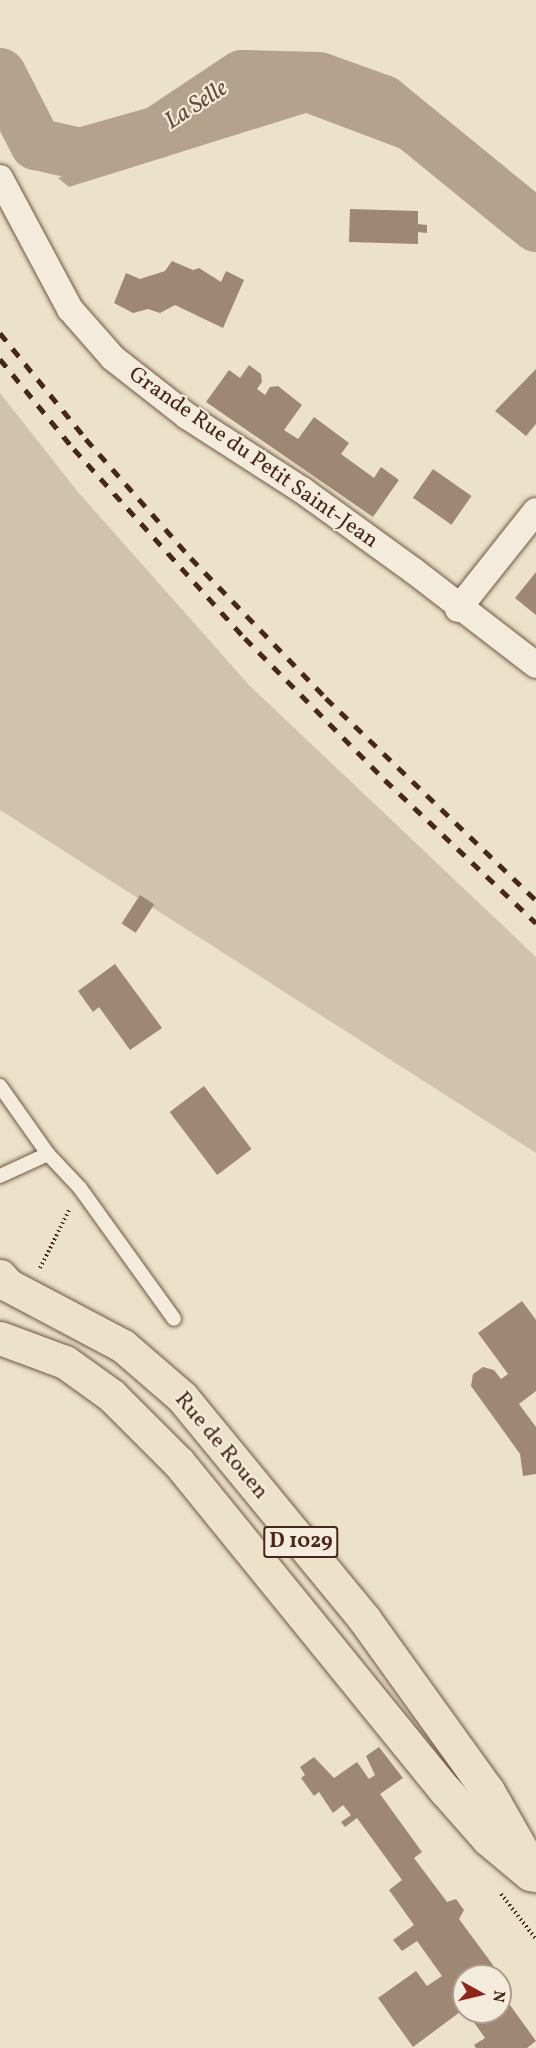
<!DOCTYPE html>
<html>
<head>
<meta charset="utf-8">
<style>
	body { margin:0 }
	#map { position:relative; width:536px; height:2048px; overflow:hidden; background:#ece2c9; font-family:Vollkorn,serif }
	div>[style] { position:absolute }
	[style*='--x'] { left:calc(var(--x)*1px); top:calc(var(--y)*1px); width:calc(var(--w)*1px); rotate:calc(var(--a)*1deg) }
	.green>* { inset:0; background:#d0c2ab }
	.water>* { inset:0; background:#b5a28c }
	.river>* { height:52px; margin:-26px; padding:0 26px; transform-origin:26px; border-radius:26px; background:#b5a28c }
	.building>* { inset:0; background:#9e8874; transform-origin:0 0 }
	.path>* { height:4px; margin-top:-2px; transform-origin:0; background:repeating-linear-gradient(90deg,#492717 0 1.5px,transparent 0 4.5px) }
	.roads { filter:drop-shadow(0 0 2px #725644) drop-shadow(0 0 2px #725644) }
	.lane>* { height:14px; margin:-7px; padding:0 7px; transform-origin:7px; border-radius:7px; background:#f3ecdc }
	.street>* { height:26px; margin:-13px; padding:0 13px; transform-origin:13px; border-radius:13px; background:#f3ecdc }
	.primary>* { height:33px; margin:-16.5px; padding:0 16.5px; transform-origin:16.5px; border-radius:16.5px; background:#ece2c9 }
	.rail>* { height:4.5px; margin-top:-2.25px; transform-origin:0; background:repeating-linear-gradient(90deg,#492717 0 10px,transparent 0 20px) }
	span { translate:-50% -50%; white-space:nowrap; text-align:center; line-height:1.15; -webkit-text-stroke:4.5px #f3ecdc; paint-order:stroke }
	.shield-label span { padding:2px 4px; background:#f3ecdc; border:2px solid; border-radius:4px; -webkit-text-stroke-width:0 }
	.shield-label { font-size:21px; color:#492717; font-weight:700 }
	.street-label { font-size:22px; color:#492717 }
	.water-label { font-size:24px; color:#694c3a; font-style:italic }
	.north { position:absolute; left:452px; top:1964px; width:60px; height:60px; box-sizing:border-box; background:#f3ecdc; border:2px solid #af9d8d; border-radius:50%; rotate:98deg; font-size:16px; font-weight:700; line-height:24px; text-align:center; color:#492717 }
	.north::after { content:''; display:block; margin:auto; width:21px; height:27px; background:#8f2418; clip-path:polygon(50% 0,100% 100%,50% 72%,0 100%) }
</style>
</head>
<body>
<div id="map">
	<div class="green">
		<i style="clip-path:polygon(0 393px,78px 492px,249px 685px,536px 957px,536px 1153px,0 810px)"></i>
	</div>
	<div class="water">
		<i style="clip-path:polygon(321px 92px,446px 143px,536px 211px,536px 242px,428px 159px,306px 113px,69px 187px,58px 178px,229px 108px,283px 93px)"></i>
	</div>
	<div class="river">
		<i style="--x:0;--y:74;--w:79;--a:62.8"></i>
		<i style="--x:36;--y:144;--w:45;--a:12.8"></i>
		<i style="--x:80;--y:154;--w:81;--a:-15.8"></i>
		<i style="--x:158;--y:132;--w:101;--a:-33.7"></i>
		<i style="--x:242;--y:76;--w:77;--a:1.5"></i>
		<i style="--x:319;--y:78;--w:68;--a:19.8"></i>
		<i style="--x:383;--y:101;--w:198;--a:39.2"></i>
	</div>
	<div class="building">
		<i style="clip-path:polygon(350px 209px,418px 211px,418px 224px,427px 225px,427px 233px,418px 232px,418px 244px,349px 242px)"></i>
		<i style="clip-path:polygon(172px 261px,193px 270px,199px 268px,221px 282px,226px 271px,244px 280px,223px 328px,175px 305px,160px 313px,148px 309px,133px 313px,114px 303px,126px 273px,140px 279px,165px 271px)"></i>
		<i style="clip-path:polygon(249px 365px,261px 374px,262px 382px,257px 389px,265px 395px,270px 387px,278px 386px,302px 405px,284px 430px,298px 439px,314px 417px,349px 443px,341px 454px,374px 478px,381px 467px,399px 480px,373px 517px,206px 402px,229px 370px,240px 378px)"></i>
		<i style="clip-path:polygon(536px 369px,536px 424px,526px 436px,495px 411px)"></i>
		<i style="left:433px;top:469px;width:47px;height:35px;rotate:35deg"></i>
		<i style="clip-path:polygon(536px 572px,536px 615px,515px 598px)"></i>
		<i style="left:140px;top:895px;width:17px;height:34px;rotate:33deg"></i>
		<i style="clip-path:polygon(115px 964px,162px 1028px,130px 1050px,99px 1007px,93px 1012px,78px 991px)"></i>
		<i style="left:204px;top:1086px;width:79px;height:43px;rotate:53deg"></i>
		<i style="clip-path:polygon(522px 1301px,536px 1320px,536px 1391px,519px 1404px,536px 1427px,536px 1474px,523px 1476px,520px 1454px,471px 1386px,473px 1374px,483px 1367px,494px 1370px,501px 1379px,508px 1374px,478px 1333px)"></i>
		<i style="clip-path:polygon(379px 1747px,403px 1778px,380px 1794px,422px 1852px,414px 1858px,447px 1902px,456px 1899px,464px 1910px,459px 1919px,504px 1980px,500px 1983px,500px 1976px,464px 1976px,464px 2009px,413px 2047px,378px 1998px,416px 1971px,427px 1986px,442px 1976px,417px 1941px,402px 1951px,393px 1940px,414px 1925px,389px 1890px,402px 1880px,357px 1818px,345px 1827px,341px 1822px,351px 1815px,343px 1805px,333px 1813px,319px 1792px,314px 1796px,301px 1778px,305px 1775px,300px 1767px,314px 1757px,334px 1778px,357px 1762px,369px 1779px,375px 1775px,366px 1756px)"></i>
		<i style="clip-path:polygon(505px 1998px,536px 2041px,527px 2048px,476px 2048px,474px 2045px,485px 2038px,473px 2021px,485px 2012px,500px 2012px,500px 2002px)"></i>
	</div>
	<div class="path">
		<i style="--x:40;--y:1268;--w:65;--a:-63.4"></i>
		<i style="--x:501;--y:1894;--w:57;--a:52.1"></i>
	</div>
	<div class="roads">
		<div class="lane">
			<i style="--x:0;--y:1086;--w:83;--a:54.8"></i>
			<i style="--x:48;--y:1154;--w:47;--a:46.7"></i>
			<i style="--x:80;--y:1188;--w:161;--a:54.3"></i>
			<i style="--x:0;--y:1176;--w:53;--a:-24.6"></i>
		</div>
		<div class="street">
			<i style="--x:0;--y:178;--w:149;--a:61.9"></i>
			<i style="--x:70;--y:309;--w:65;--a:48.7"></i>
			<i style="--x:113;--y:358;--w:94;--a:38.1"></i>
			<i style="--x:187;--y:416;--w:137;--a:32.8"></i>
			<i style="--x:302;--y:490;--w:138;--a:35.9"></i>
			<i style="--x:414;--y:571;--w:154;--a:37.6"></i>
			<i style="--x:458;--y:609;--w:125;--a:-51.5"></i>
		</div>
		<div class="primary">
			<i style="--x:0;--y:1276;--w:12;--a:48"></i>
			<i style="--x:8;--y:1285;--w:130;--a:27.9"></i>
			<i style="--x:123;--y:1346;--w:78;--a:40.8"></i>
			<i style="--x:182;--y:1397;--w:288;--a:50.6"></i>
			<i style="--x:365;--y:1620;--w:211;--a:54.3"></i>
			<i style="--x:488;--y:1791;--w:97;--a:60.3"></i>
			<i style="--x:0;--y:1338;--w:69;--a:20.3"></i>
			<i style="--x:65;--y:1362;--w:57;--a:35.7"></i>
			<i style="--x:111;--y:1395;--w:96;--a:45"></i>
			<i style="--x:179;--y:1463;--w:422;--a:50.9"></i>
			<i style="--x:445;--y:1790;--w:65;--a:48.7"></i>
			<i style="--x:488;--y:1839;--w:55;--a:39.8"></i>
		</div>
	</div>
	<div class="rail">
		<i style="--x:0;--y:333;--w:136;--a:50.9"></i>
		<i style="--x:86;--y:439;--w:159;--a:48.6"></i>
		<i style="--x:191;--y:558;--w:194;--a:46"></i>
		<i style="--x:326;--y:698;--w:291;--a:43.9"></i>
		<i style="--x:0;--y:359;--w:117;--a:50.6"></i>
		<i style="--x:74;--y:449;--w:255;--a:47.9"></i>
		<i style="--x:245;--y:638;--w:199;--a:45.4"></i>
		<i style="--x:385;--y:780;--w:208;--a:43.4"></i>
	</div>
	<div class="shield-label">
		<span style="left:301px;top:1542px">D 1029</span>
	</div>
	<div class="street-label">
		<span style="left:253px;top:458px;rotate:35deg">Grande Rue du Petit Saint-Jean</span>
		<span style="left:221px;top:1446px;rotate:50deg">Rue de Rouen</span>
	</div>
	<div class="water-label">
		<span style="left:197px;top:106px;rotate:-33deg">La Selle</span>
	</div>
	<div class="north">N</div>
</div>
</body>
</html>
